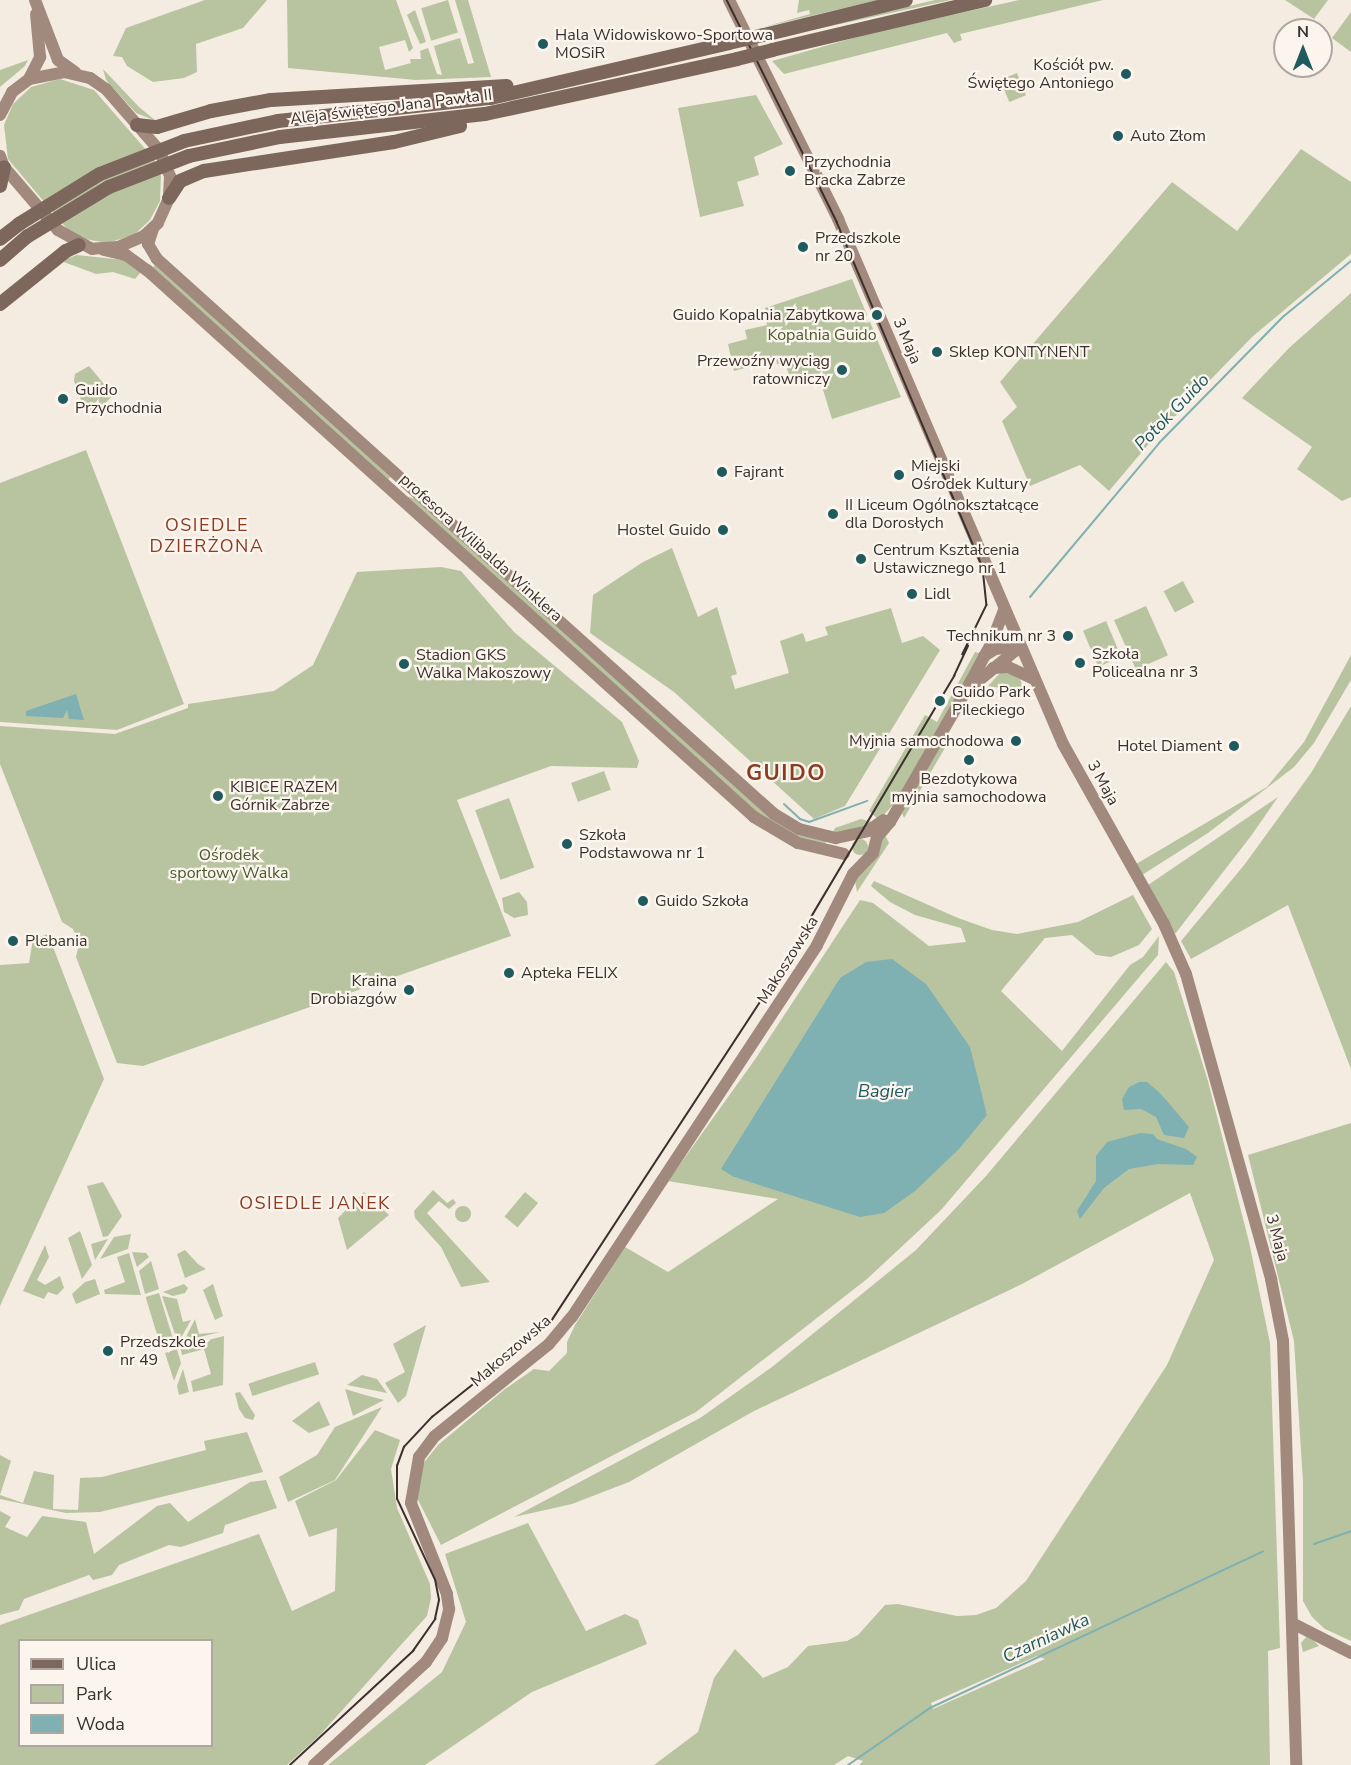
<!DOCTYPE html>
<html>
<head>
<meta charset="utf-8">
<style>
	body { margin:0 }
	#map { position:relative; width:1351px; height:1765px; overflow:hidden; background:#f4ebe1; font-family:"Nunito Sans",sans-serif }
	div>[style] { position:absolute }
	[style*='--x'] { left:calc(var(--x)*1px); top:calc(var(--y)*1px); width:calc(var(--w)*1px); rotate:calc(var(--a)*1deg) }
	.green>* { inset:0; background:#b8c4a0; transform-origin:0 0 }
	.round { border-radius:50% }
	.water>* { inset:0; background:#7fb0b2 }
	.stream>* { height:2px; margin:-1px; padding:0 1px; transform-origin:1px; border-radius:1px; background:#7fb0b2 }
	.secondary>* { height:12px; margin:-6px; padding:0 6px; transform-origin:6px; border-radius:6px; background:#a18a7d }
	.primary>* { height:14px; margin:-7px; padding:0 7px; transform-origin:7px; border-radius:7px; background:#7d675c }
	.tram>* { height:1.5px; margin:-0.75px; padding:0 0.75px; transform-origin:0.75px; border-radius:0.75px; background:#3b302b }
	.primary-bridge>* { height:14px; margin:-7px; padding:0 7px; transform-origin:7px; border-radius:7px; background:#7d675c }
	.dots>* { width:16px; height:16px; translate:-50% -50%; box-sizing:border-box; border:3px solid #fbf5ee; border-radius:50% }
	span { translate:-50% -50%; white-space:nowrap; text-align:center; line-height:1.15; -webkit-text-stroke:4.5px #fbf5ee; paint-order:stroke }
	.poi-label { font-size:16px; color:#3b302b }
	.left { translate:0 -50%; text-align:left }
	.right { translate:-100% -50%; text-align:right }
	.street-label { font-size:16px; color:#3b302b }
	.park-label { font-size:16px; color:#4a5a2e }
	.water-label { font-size:18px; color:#1f5a5e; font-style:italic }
	.neighbourhood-label { font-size:18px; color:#8c3b22; letter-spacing:1.5px }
	.district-label { font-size:22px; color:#8c3b22; font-weight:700; letter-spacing:1.5px }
	.legend { position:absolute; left:18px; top:1639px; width:195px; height:108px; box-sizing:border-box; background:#fbf5ee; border:2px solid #aea6a0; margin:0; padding:8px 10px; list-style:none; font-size:18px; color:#3b302b }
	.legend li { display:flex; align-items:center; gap:12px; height:30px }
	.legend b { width:30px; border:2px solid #aea6a0 }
	.north { position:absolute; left:1273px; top:18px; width:60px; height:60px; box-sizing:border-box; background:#fbf5ee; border:2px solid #aea6a0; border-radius:50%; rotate:0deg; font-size:16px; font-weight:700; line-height:24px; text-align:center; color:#3b302b }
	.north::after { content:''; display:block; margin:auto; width:21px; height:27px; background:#1f5a5e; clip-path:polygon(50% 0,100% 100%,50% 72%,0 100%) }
</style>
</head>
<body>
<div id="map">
	<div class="green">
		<i style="clip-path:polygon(205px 0,267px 0,243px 28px,196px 44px,197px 72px,184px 78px,153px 82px,127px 66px,122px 57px,113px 56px,126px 28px)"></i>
		<i style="clip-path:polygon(287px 0,396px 0,413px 48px,409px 52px,405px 40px,379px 47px,385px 70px,411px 63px,410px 59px,421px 59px,420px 51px,428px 48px,437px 74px,442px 75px,434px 46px,460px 38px,468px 64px,474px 63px,455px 0,468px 0,491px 77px,416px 80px,288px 68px)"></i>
		<i style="left:448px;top:0;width:34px;height:28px;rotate:73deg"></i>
		<i style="clip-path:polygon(799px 0,878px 0,760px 28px,810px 14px,809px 10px,797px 13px)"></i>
		<i style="clip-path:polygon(935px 0,951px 0,766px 40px)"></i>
		<i style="clip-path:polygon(1019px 0,1103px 0,960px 34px,962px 40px,954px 43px,947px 33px,784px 74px,772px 61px,871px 33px)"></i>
		<i style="clip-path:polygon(1285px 0,1328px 0,1314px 19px)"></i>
		<i style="clip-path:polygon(415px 10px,426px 42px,420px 44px,407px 15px)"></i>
		<i style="clip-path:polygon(1351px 12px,1351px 52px,1332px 38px)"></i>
		<i style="clip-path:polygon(28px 60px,25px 66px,0 87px,0 70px)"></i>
		<i style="clip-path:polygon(103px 69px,139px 107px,156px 121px,136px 113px,106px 80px)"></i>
		<i style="left:1017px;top:73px;width:24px;height:18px;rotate:68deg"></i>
		<i style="clip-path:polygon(60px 79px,94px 90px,154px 159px,161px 176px,160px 201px,150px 220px,134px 235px,107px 243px,85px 239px,67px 229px,8px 159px,4px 125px,13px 104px,31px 87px)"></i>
		<i style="clip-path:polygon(756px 95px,783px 144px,754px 157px,759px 175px,737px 182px,744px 206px,700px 217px,678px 108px)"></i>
		<i style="clip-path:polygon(1301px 149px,1351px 182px,1351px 254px,1252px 337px,1152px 440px,1109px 491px,1080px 465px,1030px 486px,1002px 421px,1017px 407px,1000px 382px,1172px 182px,1237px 231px)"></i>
		<i style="clip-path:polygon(77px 255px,124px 260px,141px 272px,135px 279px,113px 272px,96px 274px,61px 261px)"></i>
		<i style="left:155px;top:265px;width:317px;height:4px;rotate:42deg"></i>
		<i style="clip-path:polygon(852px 279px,867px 315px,863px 317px,866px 323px,870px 322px,901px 397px,832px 419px,819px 377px,792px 385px,785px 362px,777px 364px,776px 359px,734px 371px,728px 344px,747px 339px,745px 330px,767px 325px,765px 308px)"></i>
		<i style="clip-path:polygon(1351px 293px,1351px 497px,1342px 501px,1297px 469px,1312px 447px,1242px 398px,1289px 348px)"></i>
		<i style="clip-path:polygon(89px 366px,113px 395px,98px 411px,85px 411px,74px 381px,75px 374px)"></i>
		<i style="clip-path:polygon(86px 450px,184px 704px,117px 730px,0 722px,0 483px)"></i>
		<i style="clip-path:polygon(406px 496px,419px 500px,771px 817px,826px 840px,825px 846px,805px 842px,766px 820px)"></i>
		<i style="clip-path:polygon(672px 548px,698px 617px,717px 607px,737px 674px,731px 676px,735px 689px,789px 673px,780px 641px,803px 633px,806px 642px,828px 635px,825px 627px,891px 608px,902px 643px,923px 636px,940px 650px,845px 806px,814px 819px,674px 692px,590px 633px,593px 595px,643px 562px)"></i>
		<i style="clip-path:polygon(441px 567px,461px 571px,514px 632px,622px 722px,639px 761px,637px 768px,551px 766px,457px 800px,511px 936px,143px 1066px,117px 1063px,76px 957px,79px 944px,73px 929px,62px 922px,0 764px,0 726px,115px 734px,188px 708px,188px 704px,274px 691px,313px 665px,357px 572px)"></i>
		<i style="left:1183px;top:581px;width:24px;height:22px;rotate:62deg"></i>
		<i style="left:1146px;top:606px;width:54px;height:35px;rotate:66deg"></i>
		<i style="left:1106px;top:621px;width:39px;height:25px;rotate:67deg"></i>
		<i style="clip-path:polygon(975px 652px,982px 654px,893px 805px,879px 820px,869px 811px,925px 715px,937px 722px)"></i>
		<i style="clip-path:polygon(1351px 655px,1351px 680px,1314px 743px,1294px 767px,1208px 833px,1142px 875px,1136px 864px,1267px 787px,1304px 742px)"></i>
		<i style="clip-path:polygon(1002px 671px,1020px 679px,1025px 692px,988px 686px)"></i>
		<i style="clip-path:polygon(1351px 706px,1351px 1069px,1288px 905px,1191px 959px,1181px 941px,1245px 864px,1311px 773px)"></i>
		<i style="clip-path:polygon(949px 741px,904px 818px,902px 813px,940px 747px)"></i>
		<i style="left:604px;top:771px;width:20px;height:35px;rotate:70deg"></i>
		<i style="clip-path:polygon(1278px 797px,1251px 836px,1175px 934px,1148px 885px)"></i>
		<i style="left:509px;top:798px;width:74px;height:36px;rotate:70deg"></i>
		<i style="clip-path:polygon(861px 819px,875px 823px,832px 834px,835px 828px)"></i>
		<i style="clip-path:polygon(885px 835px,889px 843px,857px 892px,855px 881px)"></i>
		<i class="round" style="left:852px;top:839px;width:16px;height:16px"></i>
		<i style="clip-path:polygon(evenodd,874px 881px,958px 918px,992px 930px,1017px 934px,1078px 922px,1133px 895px,1152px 929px,1139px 945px,1111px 957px,1096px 955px,1072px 935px,1045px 938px,1001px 991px,1062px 1051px,1130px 965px,1143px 957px,1159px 936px,1158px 955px,941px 1210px,867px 1279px,696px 1412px,441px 1545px,417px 1498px,422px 1465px,438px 1445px,505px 1389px,534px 1369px,549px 1371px,567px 1353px,567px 1342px,575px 1325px,625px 1247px,668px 1272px,778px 1199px,668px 1181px,756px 1058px,860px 900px,873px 903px,929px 946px,966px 942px,961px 928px,915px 915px,890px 902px,871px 886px,874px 881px,840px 978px,982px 1098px,987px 1115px,796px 1195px,734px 1177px,840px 978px)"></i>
		<i style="clip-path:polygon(519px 892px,527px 902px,528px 915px,514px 918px,504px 912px,502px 898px)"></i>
		<i style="clip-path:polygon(48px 934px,104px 1079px,0 1306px,0 965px,29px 963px,33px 939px)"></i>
		<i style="clip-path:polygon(evenodd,1166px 962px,1174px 972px,1208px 1081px,1249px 1242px,1270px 1343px,1280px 1648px,1268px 1651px,1270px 1765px,859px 1765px,863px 1761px,848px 1756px,834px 1765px,654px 1765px,698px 1732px,714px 1678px,735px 1649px,763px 1678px,788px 1667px,808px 1646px,847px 1641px,858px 1635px,885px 1605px,898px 1604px,957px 1616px,976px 1615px,996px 1608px,1026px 1581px,1167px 1365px,1214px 1260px,1190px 1193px,1022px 1284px,754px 1411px,629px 1482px,572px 1504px,514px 1517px,700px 1418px,772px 1367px,916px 1250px,986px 1176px,1166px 962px,1037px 1656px,1045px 1659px,933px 1709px,931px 1703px,1037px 1656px)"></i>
		<i style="clip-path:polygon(1351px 1123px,1351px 1641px,1325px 1629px,1312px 1617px,1303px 1601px,1303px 1482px,1294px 1341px,1248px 1155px)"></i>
		<i style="clip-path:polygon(103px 1182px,122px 1216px,108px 1236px,103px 1237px,87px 1186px)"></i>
		<i style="clip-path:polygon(433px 1190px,447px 1203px,453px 1199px,456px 1203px,449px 1209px,439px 1201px,427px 1213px,490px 1282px,461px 1287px,441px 1247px,415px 1218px,414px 1211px)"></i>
		<i style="clip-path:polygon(364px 1192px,389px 1215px,347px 1250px,338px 1218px)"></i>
		<i style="left:525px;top:1192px;width:17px;height:32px;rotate:40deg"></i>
		<i class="round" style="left:455px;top:1206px;width:16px;height:16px"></i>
		<i style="clip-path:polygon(80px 1231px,92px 1265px,82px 1279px,68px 1238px)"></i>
		<i style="clip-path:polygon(131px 1234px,128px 1249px,100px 1259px,114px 1237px)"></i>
		<i style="clip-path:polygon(108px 1239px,95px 1260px,91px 1244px)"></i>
		<i style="clip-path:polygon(45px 1245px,49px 1257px,37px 1280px,45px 1285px,60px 1276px,64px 1288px,57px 1295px,48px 1292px,44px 1299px,23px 1291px)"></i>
		<i style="clip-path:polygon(185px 1250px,198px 1264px,206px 1269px,185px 1278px,177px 1254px)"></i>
		<i style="clip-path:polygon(132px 1252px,146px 1253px,149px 1257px,137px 1267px)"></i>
		<i style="clip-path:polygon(129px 1253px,141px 1295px,105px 1294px,104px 1290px,125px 1282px,117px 1257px)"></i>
		<i style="clip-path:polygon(151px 1261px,159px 1289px,145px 1294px,139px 1271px)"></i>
		<i style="clip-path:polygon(95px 1279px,100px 1294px,76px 1304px,72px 1294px,85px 1282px)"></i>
		<i style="clip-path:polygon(184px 1284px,188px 1288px,185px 1293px,173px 1296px,163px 1292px)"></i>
		<i style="clip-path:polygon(213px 1284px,223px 1316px,215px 1320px,203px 1290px)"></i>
		<i style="left:159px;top:1293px;width:54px;height:14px;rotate:73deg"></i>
		<i style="clip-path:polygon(162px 1296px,177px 1299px,183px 1322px,191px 1320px,178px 1343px)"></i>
		<i style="clip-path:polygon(195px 1319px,199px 1334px,220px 1332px,184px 1341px)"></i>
		<i style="clip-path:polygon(426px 1325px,406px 1396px,398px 1403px,385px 1383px,405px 1372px,393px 1344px)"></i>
		<i style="clip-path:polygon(224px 1336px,223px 1385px,193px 1392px,191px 1381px,211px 1374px,204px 1349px,182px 1355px,180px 1347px)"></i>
		<i style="clip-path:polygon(177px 1349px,181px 1363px,174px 1381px,165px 1353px)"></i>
		<i style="left:315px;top:1362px;width:13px;height:70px;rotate:72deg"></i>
		<i style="clip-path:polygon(183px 1369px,189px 1392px,179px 1395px,177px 1386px)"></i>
		<i style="clip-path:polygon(362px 1375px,377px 1379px,387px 1393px,347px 1385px)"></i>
		<i style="clip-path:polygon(345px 1389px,365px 1395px,384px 1400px,353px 1416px)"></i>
		<i style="clip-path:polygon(240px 1392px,255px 1415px,253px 1420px,245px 1418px,239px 1409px,235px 1393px)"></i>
		<i style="clip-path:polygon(319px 1401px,330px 1425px,309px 1433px,292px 1421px)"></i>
		<i style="clip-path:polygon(382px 1407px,335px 1480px,288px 1502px,279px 1477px,317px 1455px,335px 1427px)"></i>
		<i style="clip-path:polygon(evenodd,375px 1430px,400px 1440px,391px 1469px,397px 1508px,430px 1584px,431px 1598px,427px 1616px,319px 1736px,287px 1765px,0 1765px,0 1625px,259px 1534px,292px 1611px,335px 1591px,337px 1528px,309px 1537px,295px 1501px,336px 1480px,375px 1430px,20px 1640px,212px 1640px,212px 1746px,20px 1746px,20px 1640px)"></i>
		<i style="clip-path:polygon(247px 1432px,263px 1472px,100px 1512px,66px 1513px,0 1499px,0 1495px,23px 1503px,34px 1471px,54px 1475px,53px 1509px,78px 1510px,80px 1478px,102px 1477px,206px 1450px,204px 1441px)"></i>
		<i style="clip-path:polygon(0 1455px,11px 1461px,0 1495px)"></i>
		<i style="clip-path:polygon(266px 1480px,277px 1508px,225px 1525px,223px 1533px,181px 1547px,169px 1545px,119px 1565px,112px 1575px,93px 1580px,89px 1575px,24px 1599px,19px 1610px,0 1615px,0 1511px,11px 1517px,5px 1527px,27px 1537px,42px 1516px,86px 1522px,94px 1554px,157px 1506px,170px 1503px,188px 1522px,250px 1482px)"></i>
		<i style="clip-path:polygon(528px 1523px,586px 1631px,625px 1614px,638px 1620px,647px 1644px,532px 1692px,425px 1765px,328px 1765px,442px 1672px,466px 1622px,445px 1554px)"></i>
		<i style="clip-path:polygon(1306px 1637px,1312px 1639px,1319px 1646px,1303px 1652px,1301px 1643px)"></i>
	</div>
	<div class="water">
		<i style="clip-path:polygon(76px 694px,84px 720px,69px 719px,67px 710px,63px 718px,26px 716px,26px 711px)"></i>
		<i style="clip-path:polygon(892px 959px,926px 984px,970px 1047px,987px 1115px,959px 1149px,915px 1191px,884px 1213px,860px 1217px,734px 1177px,721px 1169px,840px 978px,866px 962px)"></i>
		<i style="clip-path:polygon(1139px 1082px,1147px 1082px,1161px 1094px,1189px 1127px,1184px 1138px,1164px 1135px,1156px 1117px,1141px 1109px,1124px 1110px,1122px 1099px,1129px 1087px)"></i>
		<i style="clip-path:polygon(1140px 1133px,1153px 1134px,1157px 1139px,1186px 1149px,1197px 1157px,1193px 1165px,1158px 1164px,1129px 1169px,1104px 1188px,1080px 1219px,1077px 1211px,1096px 1181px,1096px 1156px,1107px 1142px)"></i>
	</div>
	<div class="stream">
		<i style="--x:1030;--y:597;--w:201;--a:-50"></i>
		<i style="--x:1159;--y:443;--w:178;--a:-45.5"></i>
		<i style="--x:1284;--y:316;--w:87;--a:-39.4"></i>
		<i style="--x:784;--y:804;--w:22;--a:43"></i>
		<i style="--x:800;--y:819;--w:9;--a:18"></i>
		<i style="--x:809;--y:822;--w:62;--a:-19.9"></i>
		<i style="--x:1314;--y:1544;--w:39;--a:-19"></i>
		<i style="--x:848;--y:1765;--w:100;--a:-34.8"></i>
		<i style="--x:930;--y:1708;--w:368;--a:-25.2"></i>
	</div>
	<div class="secondary">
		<i style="--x:35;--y:0;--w:64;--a:69"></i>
		<i style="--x:58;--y:60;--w:21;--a:35"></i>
		<i style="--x:729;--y:0;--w:245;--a:63.5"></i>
		<i style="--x:838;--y:219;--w:571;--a:66.8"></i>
		<i style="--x:1063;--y:744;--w:206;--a:60.7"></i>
		<i style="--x:1164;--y:924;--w:55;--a:66.3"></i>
		<i style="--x:1186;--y:974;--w:317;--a:74.4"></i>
		<i style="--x:1271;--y:1279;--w:63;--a:79"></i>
		<i style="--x:1283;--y:1341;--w:424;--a:88.2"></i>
		<i style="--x:29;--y:79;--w:25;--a:-63"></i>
		<i style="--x:40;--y:57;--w:43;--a:-95.3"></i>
		<i style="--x:0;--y:115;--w:26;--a:-62"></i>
		<i style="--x:12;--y:92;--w:21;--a:-37"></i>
		<i style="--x:29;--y:79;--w:36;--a:-11"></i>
		<i style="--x:64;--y:72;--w:27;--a:13"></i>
		<i style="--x:90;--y:78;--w:19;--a:35"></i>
		<i style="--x:106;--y:89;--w:81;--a:49"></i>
		<i style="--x:159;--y:150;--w:28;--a:67"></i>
		<i style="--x:170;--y:176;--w:22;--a:93"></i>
		<i style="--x:169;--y:198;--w:27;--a:114"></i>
		<i style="--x:158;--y:223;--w:19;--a:137"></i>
		<i style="--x:144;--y:236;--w:28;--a:157"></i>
		<i style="--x:118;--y:247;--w:26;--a:176"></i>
		<i style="--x:92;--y:249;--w:39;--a:-151"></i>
		<i style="--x:58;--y:230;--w:83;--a:-130.6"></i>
		<i style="--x:4;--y:167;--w:12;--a:-110"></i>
		<i style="--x:153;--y:229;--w:16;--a:108"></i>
		<i style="--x:148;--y:244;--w:17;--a:59"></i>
		<i style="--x:157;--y:259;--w:830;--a:41.97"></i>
		<i style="--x:774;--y:814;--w:29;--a:31"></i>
		<i style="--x:799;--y:829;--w:38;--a:14"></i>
		<i style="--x:836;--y:838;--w:33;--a:-12"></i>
		<i style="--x:868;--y:831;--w:19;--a:-35"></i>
		<i style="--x:104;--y:250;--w:23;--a:13"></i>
		<i style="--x:126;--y:255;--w:26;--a:36"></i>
		<i style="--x:147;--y:270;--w:817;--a:42.02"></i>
		<i style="--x:754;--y:817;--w:51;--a:30.6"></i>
		<i style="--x:798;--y:843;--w:47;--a:13.4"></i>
		<i style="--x:984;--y:656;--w:13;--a:-32"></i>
		<i style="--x:995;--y:649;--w:25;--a:-5"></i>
		<i style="--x:993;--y:668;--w:15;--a:-4"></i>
		<i style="--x:1008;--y:667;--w:29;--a:25"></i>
		<i style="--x:972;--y:686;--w:62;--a:-39.1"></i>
		<i style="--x:1292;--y:1623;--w:66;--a:27"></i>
		<i style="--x:314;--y:1765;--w:152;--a:-42.6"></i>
		<i style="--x:426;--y:1662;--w:29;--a:-56"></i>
		<i style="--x:442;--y:1638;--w:30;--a:-76"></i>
		<i style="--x:449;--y:1609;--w:15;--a:-98"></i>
		<i style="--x:447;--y:1594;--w:98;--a:-111.6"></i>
		<i style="--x:411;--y:1503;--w:47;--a:-80.1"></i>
		<i style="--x:419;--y:1457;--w:26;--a:-53"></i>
		<i style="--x:435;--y:1436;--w:146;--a:-38.9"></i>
		<i style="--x:549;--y:1344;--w:35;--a:-50"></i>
		<i style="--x:572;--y:1317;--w:445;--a:-56.6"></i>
		<i style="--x:817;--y:945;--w:80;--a:-63.1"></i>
		<i style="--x:853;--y:874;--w:29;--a:-46"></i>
		<i style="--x:873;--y:853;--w:16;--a:-76"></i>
		<i style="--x:877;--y:837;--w:20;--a:-49"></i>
		<i style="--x:890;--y:822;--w:138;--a:-59.9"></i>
		<i style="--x:959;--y:703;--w:67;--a:-61.5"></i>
		<i style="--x:991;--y:644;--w:36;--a:-69"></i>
	</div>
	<div class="primary">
		<i style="--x:764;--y:35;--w:146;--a:-13.8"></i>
		<i style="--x:772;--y:50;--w:219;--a:-13.2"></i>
		<i style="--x:137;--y:125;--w:20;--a:6"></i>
		<i style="--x:157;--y:127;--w:56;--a:-16.5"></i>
		<i style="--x:211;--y:111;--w:61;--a:-10.4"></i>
		<i style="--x:271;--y:100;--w:236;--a:-3.4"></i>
		<i style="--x:184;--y:141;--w:96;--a:-12"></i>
		<i style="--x:278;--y:121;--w:214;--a:-6.2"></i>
		<i style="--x:491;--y:98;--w:244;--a:-13"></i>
		<i style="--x:189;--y:156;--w:93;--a:-11.8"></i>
		<i style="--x:280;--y:137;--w:206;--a:-6.4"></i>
		<i style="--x:485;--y:114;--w:258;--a:-12.3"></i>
		<i style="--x:0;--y:186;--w:19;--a:-78"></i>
		<i style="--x:169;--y:198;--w:20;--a:-57"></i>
		<i style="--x:180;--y:181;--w:26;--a:-23"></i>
		<i style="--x:204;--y:171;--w:192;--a:-8.7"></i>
		<i style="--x:394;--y:142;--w:68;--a:-13.6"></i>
		<i style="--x:0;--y:239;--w:24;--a:-38"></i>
		<i style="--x:0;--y:260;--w:37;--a:-41"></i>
		<i style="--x:0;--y:304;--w:85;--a:-38.8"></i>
		<i style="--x:66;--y:251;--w:14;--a:-25"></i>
	</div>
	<div class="tram">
		<i style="--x:727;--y:0;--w:248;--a:63.6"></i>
		<i style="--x:837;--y:222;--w:376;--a:67.1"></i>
		<i style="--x:983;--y:568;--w:37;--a:84"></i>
		<i style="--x:987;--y:605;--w:55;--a:116.1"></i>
		<i style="--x:290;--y:1765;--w:168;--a:-42.8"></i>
		<i style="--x:413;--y:1651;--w:39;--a:-55"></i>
		<i style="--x:435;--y:1619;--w:19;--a:-78"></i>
		<i style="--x:439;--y:1600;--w:20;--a:-101"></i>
		<i style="--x:435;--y:1580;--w:89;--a:-115.1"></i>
		<i style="--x:397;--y:1499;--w:33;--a:-90"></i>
		<i style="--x:397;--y:1466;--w:20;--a:-70"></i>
		<i style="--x:404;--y:1447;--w:41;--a:-47"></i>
		<i style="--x:432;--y:1417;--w:151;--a:-38.5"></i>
		<i style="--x:550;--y:1323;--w:394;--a:-56.8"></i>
		<i style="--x:766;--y:993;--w:369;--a:-59.3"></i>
		<i style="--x:954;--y:676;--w:33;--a:-65"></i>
	</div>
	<div class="primary-bridge">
		<i style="--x:729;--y:43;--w:36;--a:-13"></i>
		<i style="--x:737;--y:59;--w:36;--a:-14"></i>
		<i style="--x:19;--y:224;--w:95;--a:-31.7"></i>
		<i style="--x:100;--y:174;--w:90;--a:-21.4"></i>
		<i style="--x:28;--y:236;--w:95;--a:-31.2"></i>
		<i style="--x:109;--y:187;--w:86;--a:-21.2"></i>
	</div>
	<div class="dots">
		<i style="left:543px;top:44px;background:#1f5a5e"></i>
		<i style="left:1126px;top:74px;background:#1f5a5e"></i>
		<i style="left:1118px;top:136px;background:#1f5a5e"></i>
		<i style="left:790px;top:171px;background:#1f5a5e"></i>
		<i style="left:803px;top:247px;background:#1f5a5e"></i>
		<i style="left:877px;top:315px;background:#1f5a5e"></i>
		<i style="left:937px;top:352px;background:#1f5a5e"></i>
		<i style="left:842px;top:370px;background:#1f5a5e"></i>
		<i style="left:63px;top:399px;background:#1f5a5e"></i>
		<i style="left:722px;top:472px;background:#1f5a5e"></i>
		<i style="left:899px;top:475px;background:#1f5a5e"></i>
		<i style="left:833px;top:514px;background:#1f5a5e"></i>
		<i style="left:723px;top:530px;background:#1f5a5e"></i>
		<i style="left:861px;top:559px;background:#1f5a5e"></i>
		<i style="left:912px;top:594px;background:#1f5a5e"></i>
		<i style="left:1068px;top:636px;background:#1f5a5e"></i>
		<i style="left:1080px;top:663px;background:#1f5a5e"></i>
		<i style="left:404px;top:664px;background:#1f5a5e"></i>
		<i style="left:940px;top:701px;background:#1f5a5e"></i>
		<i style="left:1016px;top:741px;background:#1f5a5e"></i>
		<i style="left:1234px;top:746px;background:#1f5a5e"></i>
		<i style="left:969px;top:760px;background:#1f5a5e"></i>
		<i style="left:218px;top:796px;background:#1f5a5e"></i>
		<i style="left:567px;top:844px;background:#1f5a5e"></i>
		<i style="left:643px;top:901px;background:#1f5a5e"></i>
		<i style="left:13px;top:941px;background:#1f5a5e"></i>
		<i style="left:509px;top:973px;background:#1f5a5e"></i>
		<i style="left:409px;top:990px;background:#1f5a5e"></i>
		<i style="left:108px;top:1351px;background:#1f5a5e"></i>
	</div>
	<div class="poi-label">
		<span class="left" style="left:555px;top:44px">Hala Widowiskowo-Sportowa<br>MOSiR</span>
		<span class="right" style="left:1114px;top:74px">Kościół pw.<br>Świętego Antoniego</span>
		<span class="left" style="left:1130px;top:136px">Auto Złom</span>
		<span class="left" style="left:804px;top:171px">Przychodnia<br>Bracka Zabrze</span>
		<span class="left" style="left:815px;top:247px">Przedszkole<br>nr 20</span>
		<span class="right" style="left:865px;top:315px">Guido Kopalnia Zabytkowa</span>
		<span class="left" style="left:949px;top:352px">Sklep KONTYNENT</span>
		<span class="right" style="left:830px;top:370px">Przewoźny wyciąg<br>ratowniczy</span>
		<span class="left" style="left:75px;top:399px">Guido<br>Przychodnia</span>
		<span class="left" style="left:911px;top:475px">Miejski<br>Ośrodek Kultury</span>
		<span class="left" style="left:734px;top:472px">Fajrant</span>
		<span class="left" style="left:845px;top:514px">II Liceum Ogólnokształcące<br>dla Dorosłych</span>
		<span class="right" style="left:711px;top:530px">Hostel Guido</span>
		<span class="left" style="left:873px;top:559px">Centrum Kształcenia<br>Ustawicznego nr 1</span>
		<span class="left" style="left:924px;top:594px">Lidl</span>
		<span class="right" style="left:1056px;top:636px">Technikum nr 3</span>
		<span class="left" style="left:1092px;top:663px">Szkoła<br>Policealna nr 3</span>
		<span class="left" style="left:416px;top:664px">Stadion GKS<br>Walka Makoszowy</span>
		<span class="left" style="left:952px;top:701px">Guido Park<br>Pileckiego</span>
		<span class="right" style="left:1004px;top:741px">Myjnia samochodowa</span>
		<span class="right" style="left:1222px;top:746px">Hotel Diament</span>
		<span style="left:969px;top:788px">Bezdotykowa<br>myjnia samochodowa</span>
		<span class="left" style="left:230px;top:796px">KIBICE RAZEM<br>Górnik Zabrze</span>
		<span class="left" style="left:579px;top:844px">Szkoła<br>Podstawowa nr 1</span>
		<span class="left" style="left:655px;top:901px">Guido Szkoła</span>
		<span class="left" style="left:25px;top:941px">Plebania</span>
		<span class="left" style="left:521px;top:973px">Apteka FELIX</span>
		<span class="right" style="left:397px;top:990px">Kraina<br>Drobiazgów</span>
		<span class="left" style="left:120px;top:1351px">Przedszkole<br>nr 49</span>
	</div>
	<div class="street-label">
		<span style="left:391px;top:107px;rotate:-7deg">Aleja świętego Jana Pawła II</span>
		<span style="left:907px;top:341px;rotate:67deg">3 Maja</span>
		<span style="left:481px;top:548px;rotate:42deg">profesora Wilibalda Winklera</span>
		<span style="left:1103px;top:783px;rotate:61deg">3 Maja</span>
		<span style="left:788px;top:960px;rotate:-58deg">Makoszowska</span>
		<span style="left:1277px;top:1238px;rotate:75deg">3 Maja</span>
		<span style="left:511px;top:1351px;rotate:-41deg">Makoszowska</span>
	</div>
	<div class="park-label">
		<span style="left:822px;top:335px">Kopalnia Guido</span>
		<span style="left:229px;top:864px">Ośrodek<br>sportowy Walka</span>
	</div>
	<div class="water-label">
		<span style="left:1172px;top:412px;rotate:-46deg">Potok Guido</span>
		<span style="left:884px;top:1091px">Bagier</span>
		<span style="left:1046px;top:1638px;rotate:-25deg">Czarniawka</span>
	</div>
	<div class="neighbourhood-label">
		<span style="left:207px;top:536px">OSIEDLE<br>DZIERŻONA</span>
		<span style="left:315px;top:1203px">OSIEDLE JANEK</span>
	</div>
	<div class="district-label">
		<span style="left:786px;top:774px">GUIDO</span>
	</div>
	<ul class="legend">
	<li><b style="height:8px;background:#7d675c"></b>Ulica</li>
	<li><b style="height:16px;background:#b8c4a0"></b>Park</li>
	<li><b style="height:16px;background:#7fb0b2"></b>Woda</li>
	</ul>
	<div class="north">N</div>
</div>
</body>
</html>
